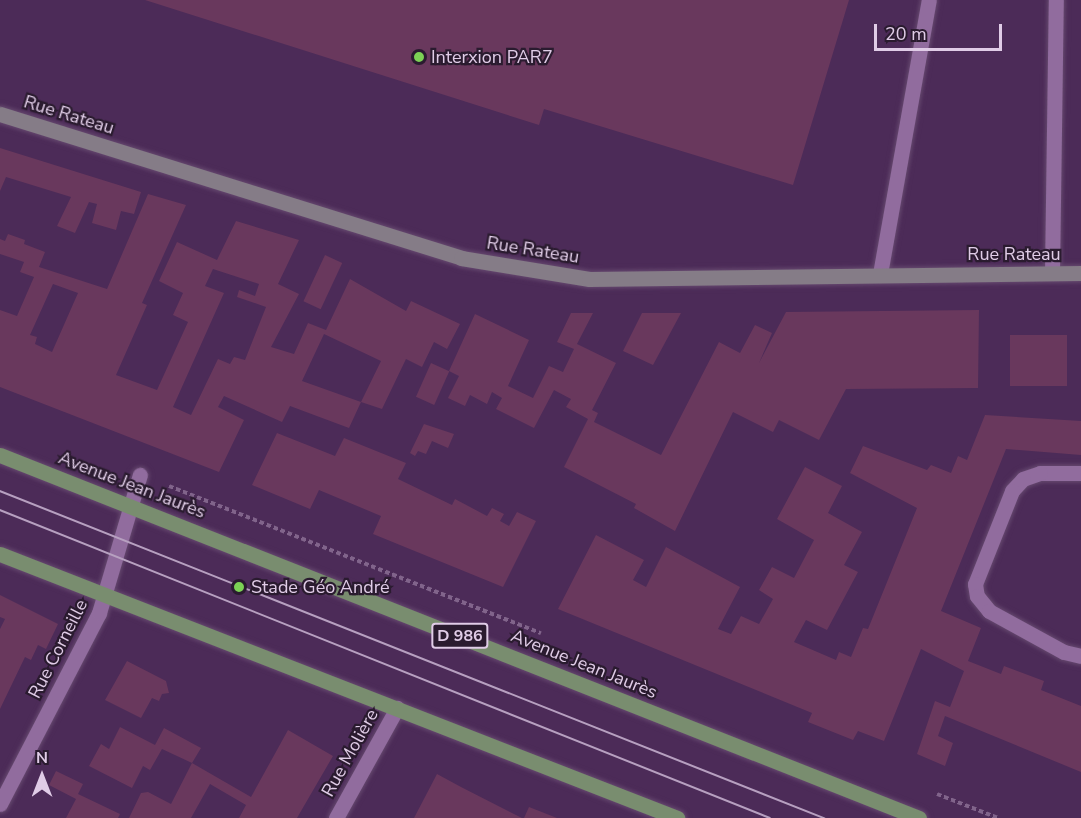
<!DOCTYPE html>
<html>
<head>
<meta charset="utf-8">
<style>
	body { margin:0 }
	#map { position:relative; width:1081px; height:818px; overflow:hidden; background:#4c2b58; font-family:"Nunito Sans",sans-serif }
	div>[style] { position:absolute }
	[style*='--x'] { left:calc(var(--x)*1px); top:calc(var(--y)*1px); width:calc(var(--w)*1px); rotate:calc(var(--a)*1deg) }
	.building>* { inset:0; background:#69385d; transform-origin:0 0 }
	.path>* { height:4px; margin-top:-2px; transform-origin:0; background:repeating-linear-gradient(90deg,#81648b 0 4.5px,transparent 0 7.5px) }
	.roads { filter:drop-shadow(0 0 2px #66496f) drop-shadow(0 0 2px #66496f) }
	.lane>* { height:15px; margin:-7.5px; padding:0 7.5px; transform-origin:7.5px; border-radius:7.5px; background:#916c9e }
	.street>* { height:15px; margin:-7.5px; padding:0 7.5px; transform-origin:7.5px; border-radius:7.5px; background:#916c9e }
	.secondary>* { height:15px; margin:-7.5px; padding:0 7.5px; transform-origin:7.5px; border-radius:7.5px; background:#857c87 }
	.primary>* { height:15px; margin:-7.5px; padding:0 7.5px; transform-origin:7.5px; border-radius:7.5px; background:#798d6f }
	.tram>* { height:1.5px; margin:-0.75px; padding:0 0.75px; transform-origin:0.75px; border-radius:0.75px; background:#b7a0c0 }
	.dots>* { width:16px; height:16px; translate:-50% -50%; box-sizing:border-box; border:3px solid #2a1b2f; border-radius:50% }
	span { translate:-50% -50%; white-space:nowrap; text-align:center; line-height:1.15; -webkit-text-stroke:4.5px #2a1b2f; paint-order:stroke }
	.shield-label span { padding:2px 4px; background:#2a1b2f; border:2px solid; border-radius:4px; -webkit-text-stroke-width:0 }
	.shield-label { font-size:16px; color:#e0cce7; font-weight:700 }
	.poi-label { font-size:18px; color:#e0cce7 }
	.left { translate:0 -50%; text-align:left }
	.street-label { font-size:18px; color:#e0cce7 }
	.north { position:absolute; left:12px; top:746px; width:60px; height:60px; -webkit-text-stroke:4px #2a1b2f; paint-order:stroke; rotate:0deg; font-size:16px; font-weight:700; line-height:24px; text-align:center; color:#e0cce7 }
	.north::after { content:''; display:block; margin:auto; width:21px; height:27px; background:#e0cce7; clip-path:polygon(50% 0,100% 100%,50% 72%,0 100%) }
	.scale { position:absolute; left:874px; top:24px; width:128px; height:27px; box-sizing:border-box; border:3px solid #e0cce7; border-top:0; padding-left:8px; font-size:18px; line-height:21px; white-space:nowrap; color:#e0cce7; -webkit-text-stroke:4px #2a1b2f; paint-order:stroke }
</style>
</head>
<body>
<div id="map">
	<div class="building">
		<i style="clip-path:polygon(145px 0,849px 0,793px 185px,544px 109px,539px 125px)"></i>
		<i style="clip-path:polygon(0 148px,141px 192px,134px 214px,121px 211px,116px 230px,92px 223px,97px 204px,89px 202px,75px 233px,57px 226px,71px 197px,6px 177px,0 191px)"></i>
		<i style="clip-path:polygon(evenodd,148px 194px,186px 205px,142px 303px,147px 305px,116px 375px,157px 390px,188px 322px,173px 315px,183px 293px,159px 281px,177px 242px,217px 260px,236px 221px,299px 240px,278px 284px,299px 294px,271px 347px,294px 354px,308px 323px,326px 330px,350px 279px,406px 311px,411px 301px,460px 324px,447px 349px,434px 342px,422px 367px,406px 359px,382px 409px,361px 402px,381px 361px,324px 334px,302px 381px,361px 402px,349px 428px,290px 406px,282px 422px,224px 396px,218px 407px,244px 420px,219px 472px,0 387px,0 310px,17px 316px,34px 277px,20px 272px,24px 262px,0 254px,0 239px,5px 241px,8px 234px,25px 240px,24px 244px,45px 252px,39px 267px,107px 289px,148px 194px,213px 269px,259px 284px,255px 296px,239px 290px,237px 297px,266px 307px,245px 360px,234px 357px,230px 364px,218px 359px,191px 415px,173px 407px,224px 293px,205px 286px,213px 269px,148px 194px,53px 284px,78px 293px,52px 352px,35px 344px,37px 337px,30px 335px,53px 284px)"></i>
		<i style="left:325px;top:255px;width:19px;height:51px;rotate:25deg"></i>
		<i style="clip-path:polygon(979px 310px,978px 388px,846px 389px,819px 440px,779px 420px,773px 432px,733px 412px,675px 531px,634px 508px,636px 504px,564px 467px,588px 419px,566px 407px,571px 399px,554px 390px,534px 428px,496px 409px,502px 398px,492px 392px,487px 404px,470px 395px,465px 406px,448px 398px,459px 376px,449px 371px,475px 314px,529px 340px,508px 386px,533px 398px,549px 366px,563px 372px,574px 349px,557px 342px,571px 313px,593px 313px,577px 344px,616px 363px,592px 410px,598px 413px,594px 422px,661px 455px,719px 342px,740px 353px,755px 325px,772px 333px,759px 363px,786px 312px)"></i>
		<i style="clip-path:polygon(642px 313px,681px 313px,653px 365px,623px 351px)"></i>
		<i style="left:1010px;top:335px;width:57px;height:51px"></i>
		<i style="left:431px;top:363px;width:20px;height:37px;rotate:24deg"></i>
		<i style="clip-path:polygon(985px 415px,1081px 421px,1081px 455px,1006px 449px,941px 611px,981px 628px,968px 661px,1001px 674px,1004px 666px,1044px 681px,1041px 690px,1081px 706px,1081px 772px,945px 716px,938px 736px,953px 743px,945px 766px,917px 754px,935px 701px,950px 707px,964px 671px,921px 649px,884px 741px,858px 731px,853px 740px,808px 722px,812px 713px,558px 609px,596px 535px,644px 560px,633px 580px,646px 587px,666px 547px,740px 587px,718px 629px,731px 634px,741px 616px,759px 624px,773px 599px,759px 590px,772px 567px,794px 578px,814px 540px,777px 519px,805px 467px,842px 486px,828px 513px,862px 532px,844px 565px,858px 572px,827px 630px,806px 620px,794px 642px,836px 660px,839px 652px,851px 657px,863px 628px,868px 629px,917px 508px,850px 473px,863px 446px,927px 470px,931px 465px,951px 473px,958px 456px,967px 460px)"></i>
		<i style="clip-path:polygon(424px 424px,454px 434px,448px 448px,432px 441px,426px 454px,418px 451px,415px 456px,410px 453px)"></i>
		<i style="clip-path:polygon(277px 433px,335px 456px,344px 438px,406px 463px,398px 479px,452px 505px,455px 499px,487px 516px,492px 508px,504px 514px,500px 521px,509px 526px,517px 512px,536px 521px,503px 587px,373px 534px,381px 516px,319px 490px,310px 509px,252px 485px)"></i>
		<i style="clip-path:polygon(0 595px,58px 624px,46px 649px,38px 645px,31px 660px,25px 657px,0 709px,0 629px,5px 619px,0 617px)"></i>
		<i style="clip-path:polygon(127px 661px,166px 681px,169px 693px,162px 694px,159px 701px,152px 698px,141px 718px,105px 700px)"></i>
		<i style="clip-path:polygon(120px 727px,155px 745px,164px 728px,201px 748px,192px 763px,162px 749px,150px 770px,143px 766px,132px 788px,89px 766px,101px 744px,109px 749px)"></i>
		<i style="clip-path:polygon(288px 730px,333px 756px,297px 818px,239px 818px,246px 805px,210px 784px,191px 818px,129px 818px,141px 793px,148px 792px,171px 804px,192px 763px,251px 797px)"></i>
		<i style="clip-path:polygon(56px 771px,83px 784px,78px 794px,120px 814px,118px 818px,66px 818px,76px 799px,49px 785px)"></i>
		<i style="clip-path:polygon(437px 774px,461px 787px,522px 818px,414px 818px)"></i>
		<i style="clip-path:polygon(529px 807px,557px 818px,524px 818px)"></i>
	</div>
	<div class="path">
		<i style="--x:169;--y:486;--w:400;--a:21.6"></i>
		<i style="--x:937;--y:794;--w:66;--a:21.5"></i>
	</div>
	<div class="roads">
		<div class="lane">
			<i style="--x:1052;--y:273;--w:273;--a:-89.2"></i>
			<i style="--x:880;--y:274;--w:278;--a:-79.9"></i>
			<i style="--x:1081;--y:473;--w:41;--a:180"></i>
			<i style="--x:1040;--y:473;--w:18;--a:161"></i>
			<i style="--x:1023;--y:479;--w:16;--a:133"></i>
			<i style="--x:1012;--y:491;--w:100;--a:111.7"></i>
			<i style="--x:975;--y:584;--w:12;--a:81"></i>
			<i style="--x:977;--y:596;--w:19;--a:51"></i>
			<i style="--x:989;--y:611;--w:85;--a:28.7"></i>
			<i style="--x:1064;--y:652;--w:17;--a:13"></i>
		</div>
		<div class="street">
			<i style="--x:0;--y:804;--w:215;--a:-62.6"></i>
			<i style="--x:99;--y:613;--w:144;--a:-73.5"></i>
			<i style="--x:336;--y:818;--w:126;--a:-61"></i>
		</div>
		<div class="secondary">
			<i style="--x:0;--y:114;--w:483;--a:17.3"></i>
			<i style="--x:461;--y:258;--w:130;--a:9.3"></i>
			<i style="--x:589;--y:279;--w:492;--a:-0.7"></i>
		</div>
		<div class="primary">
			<i style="--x:0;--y:455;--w:988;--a:21.55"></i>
			<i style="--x:0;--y:554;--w:727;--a:21.3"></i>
		</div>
	</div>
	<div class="tram">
		<i style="--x:0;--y:491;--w:887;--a:21.65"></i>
		<i style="--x:0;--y:510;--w:829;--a:21.8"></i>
	</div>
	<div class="dots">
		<i style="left:419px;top:57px;background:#7cd155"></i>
		<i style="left:239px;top:587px;background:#7cd155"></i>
	</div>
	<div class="shield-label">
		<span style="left:460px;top:636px">D 986</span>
	</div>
	<div class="poi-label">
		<span class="left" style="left:431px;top:57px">Interxion PAR7</span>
		<span class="left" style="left:251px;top:587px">Stade Géo André</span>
	</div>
	<div class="street-label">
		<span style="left:69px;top:115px;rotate:17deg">Rue Rateau</span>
		<span style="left:533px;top:250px;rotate:9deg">Rue Rateau</span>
		<span style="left:1014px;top:254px">Rue Rateau</span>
		<span style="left:132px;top:485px;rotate:21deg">Avenue Jean Jaurès</span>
		<span style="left:58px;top:649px;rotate:-63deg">Rue Corneille</span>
		<span style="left:584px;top:664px;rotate:22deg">Avenue Jean Jaurès</span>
		<span style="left:350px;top:753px;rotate:-61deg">Rue Molière</span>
	</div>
	<div class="north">N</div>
	<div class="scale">20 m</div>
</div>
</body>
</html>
